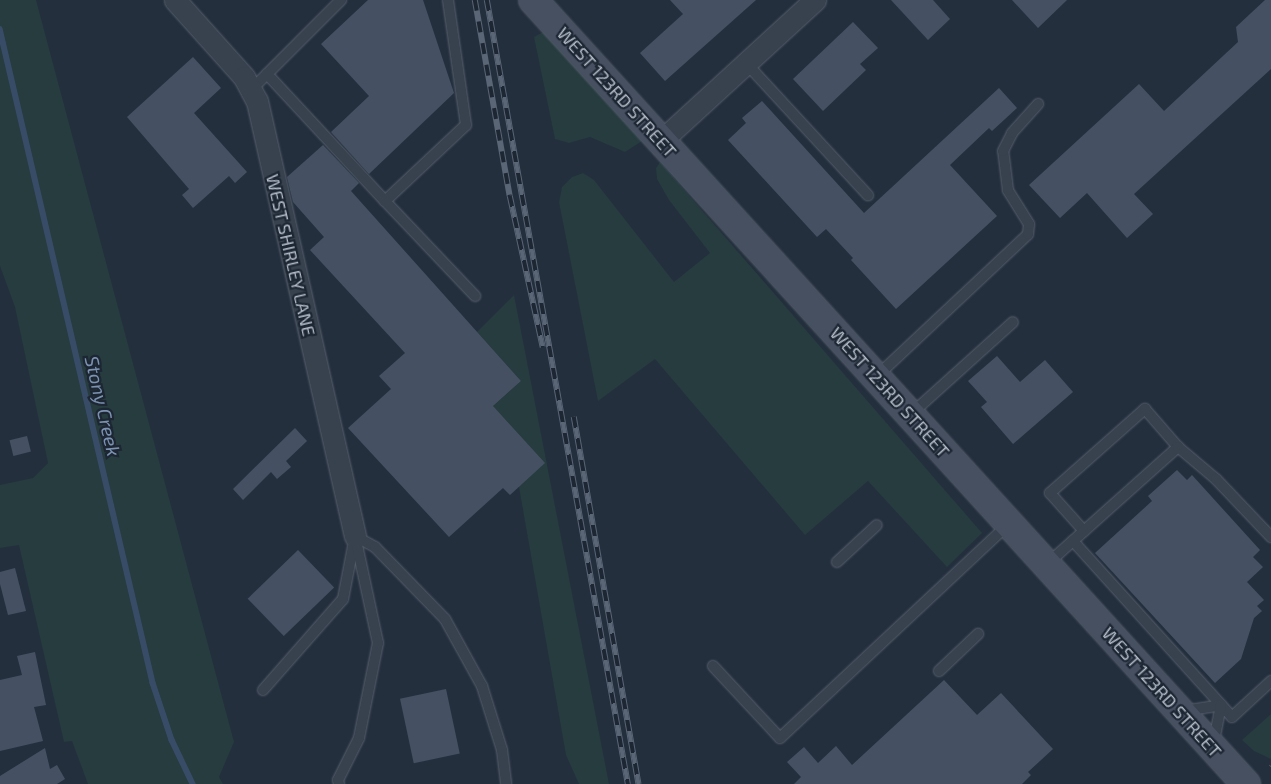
<!DOCTYPE html>
<html>
<head>
<meta charset="utf-8">
<style>
	body { margin:0 }
	#map { position:relative; width:1271px; height:784px; overflow:hidden; background:#242f3e; font-family:"Exo 2",sans-serif }
	div>[style] { position:absolute }
	[style*='--x'] { left:calc(var(--x)*1px); top:calc(var(--y)*1px); width:calc(var(--w)*1px); rotate:calc(var(--a)*1deg) }
	.green>* { inset:0; background:#263c3f }
	.stream>* { height:5.5px; margin:-2.75px; padding:0 2.75px; transform-origin:2.75px; border-radius:2.75px; background:#394c67 }
	.building>* { inset:0; background:#455162; transform-origin:0 0 }
	.path>* { height:3px; margin-top:-1.5px; transform-origin:0; background:repeating-linear-gradient(90deg,#44595c 0 4px,transparent 0 8px) }
	.roads { filter:drop-shadow(0 0 1px #565f6c) drop-shadow(0 0 1px #565f6c) }
	.lane>* { height:10px; margin:-5px; padding:0 5px; transform-origin:5px; border-radius:5px; background:#38414e }
	.street>* { height:21px; margin:-10.5px; padding:0 10.5px; transform-origin:10.5px; border-radius:10.5px; background:#38414e }
	.secondary>* { height:28px; margin:-14px; padding:0 14px; transform-origin:14px; border-radius:14px; background:#465061 }
	.rail>* { height:5.5px; margin-top:-2.75px; transform-origin:0; background:repeating-linear-gradient(90deg,#1d2633 0 11px,#5a6575 0 22px); box-sizing:border-box; border-block:1px solid #5a6575 }
	span { translate:-50% -50%; white-space:nowrap; text-align:center; line-height:1.15; -webkit-text-stroke:4.5px #1d2633; paint-order:stroke }
	.street-label { font-size:18px; color:#b4bcc9 }
	.water-label { font-size:19px; color:#7c92b1; font-style:italic }
</style>
</head>
<body>
<div id="map">
	<div class="green">
		<i style="clip-path:polygon(0 0,36px 0,234px 742px,219px 777px,223px 784px,88px 784px,72px 741px,64px 742px,19px 545px,0 548px,0 485px,33px 478px,48px 463px,15px 307px,0 266px)"></i>
		<i style="clip-path:polygon(543px 32px,642px 141px,625px 152px,590px 137px,569px 143px,555px 139px,534px 37px)"></i>
		<i style="clip-path:polygon(660px 162px,982px 533px,947px 567px,868px 481px,805px 535px,655px 359px,598px 401px,559px 202px,562px 187px,572px 177px,583px 173px,594px 180px,674px 282px,710px 253px,669px 200px,657px 179px,656px 168px)"></i>
		<i style="clip-path:polygon(514px 295px,609px 784px,579px 784px,566px 755px,519px 487px,493px 406px,521px 381px,477px 332px)"></i>
		<i style="clip-path:polygon(1271px 714px,1271px 759px,1254px 751px,1242px 740px)"></i>
	</div>
	<div class="stream">
		<i style="--x:0;--y:29;--w:672;--a:76.83"></i>
		<i style="--x:153;--y:683;--w:60;--a:71.6"></i>
		<i style="--x:172;--y:740;--w:49;--a:64.5"></i>
	</div>
	<div class="building">
		<i style="clip-path:polygon(368px 0,423px 0,454px 93px,369px 174px,331px 132px,369px 96px,321px 44px)"></i>
		<i style="clip-path:polygon(670px 0,756px 0,665px 81px,640px 53px,683px 14px)"></i>
		<i style="clip-path:polygon(891px 0,933px 0,950px 19px,928px 40px)"></i>
		<i style="clip-path:polygon(1012px 0,1067px 0,1038px 28px)"></i>
		<i style="clip-path:polygon(1265px 0,1271px 0,1271px 69px,1134px 194px,1153px 214px,1127px 238px,1087px 193px,1060px 218px,1029px 185px,1139px 84px,1164px 111px,1238px 42px,1236px 27px)"></i>
		<i style="clip-path:polygon(853px 22px,878px 48px,860px 64px,866px 70px,823px 111px,793px 79px)"></i>
		<i style="clip-path:polygon(193px 57px,221px 88px,194px 113px,247px 172px,235px 183px,229px 176px,193px 208px,182px 195px,189px 189px,127px 117px)"></i>
		<i style="clip-path:polygon(999px 88px,1017px 108px,992px 131px,989px 128px,950px 165px,997px 216px,896px 309px,851px 260px,853px 258px,826px 229px,817px 237px,728px 140px,746px 123px,742px 118px,762px 101px,864px 213px)"></i>
		<i style="clip-path:polygon(323px 145px,359px 183px,351px 191px,521px 381px,493px 406px,545px 463px,510px 495px,503px 488px,449px 537px,348px 428px,391px 389px,379px 376px,405px 353px,310px 250px,324px 237px,293px 202px,287px 177px)"></i>
		<i style="clip-path:polygon(997px 356px,1020px 382px,1045px 360px,1073px 392px,1013px 444px,981px 407px,987px 402px,968px 381px)"></i>
		<i style="clip-path:polygon(295px 428px,307px 441px,286px 461px,291px 467px,277px 479px,271px 472px,243px 500px,233px 489px)"></i>
		<i style="left:27px;top:436px;width:16px;height:18px;rotate:76deg"></i>
		<i style="clip-path:polygon(1177px 470px,1187px 480px,1192px 475px,1260px 550px,1253px 557px,1263px 567px,1247px 582px,1264px 600px,1257px 606px,1262px 611px,1254px 618px,1241px 659px,1215px 683px,1095px 553px,1152px 501px,1148px 496px)"></i>
		<i style="left:298px;top:550px;width:52px;height:70px;rotate:46deg"></i>
		<i style="clip-path:polygon(15px 568px,26px 611px,8px 615px,0 584px,0 572px)"></i>
		<i style="clip-path:polygon(35px 652px,46px 705px,34px 707px,43px 741px,0 751px,0 680px,22px 675px,17px 656px)"></i>
		<i style="clip-path:polygon(944px 680px,977px 715px,1001px 693px,1053px 749px,1028px 772px,1031px 775px,1022px 784px,794px 784px,801px 777px,787px 762px,804px 747px,818px 763px,836px 746px,852px 765px)"></i>
		<i style="left:446px;top:689px;width:66px;height:47px;rotate:78deg"></i>
		<i style="clip-path:polygon(45px 748px,50px 769px,57px 765px,65px 779px,57px 784px,0 784px,0 776px)"></i>
	</div>
	<div class="path">
		<i style="--x:1270;--y:766;--w:1;--a:-45"></i>
	</div>
	<div class="roads">
		<div class="lane">
			<i style="--x:746;--y:63;--w:180;--a:47.3"></i>
			<i style="--x:267;--y:74;--w:173;--a:47.1"></i>
			<i style="--x:385;--y:201;--w:111;--a:-43.2"></i>
			<i style="--x:466;--y:125;--w:126;--a:-98.2"></i>
			<i style="--x:252;--y:89;--w:126;--a:-45"></i>
			<i style="--x:385;--y:201;--w:131;--a:46.5"></i>
			<i style="--x:877;--y:376;--w:207;--a:-43.2"></i>
			<i style="--x:1028;--y:234;--w:10;--a:-84"></i>
			<i style="--x:1029;--y:224;--w:40;--a:-122"></i>
			<i style="--x:1008;--y:190;--w:39;--a:-97"></i>
			<i style="--x:1003;--y:151;--w:20;--a:-63"></i>
			<i style="--x:1012;--y:133;--w:39;--a:-48"></i>
			<i style="--x:911;--y:414;--w:137;--a:-42"></i>
			<i style="--x:1084;--y:531;--w:51;--a:-131.8"></i>
			<i style="--x:1050;--y:493;--w:127;--a:-41.5"></i>
			<i style="--x:1145;--y:409;--w:50;--a:49"></i>
			<i style="--x:355;--y:536;--w:23;--a:29"></i>
			<i style="--x:375;--y:547;--w:100;--a:45.8"></i>
			<i style="--x:445;--y:619;--w:77;--a:61.1"></i>
			<i style="--x:482;--y:686;--w:67;--a:72.6"></i>
			<i style="--x:502;--y:750;--w:34;--a:83"></i>
			<i style="--x:1073;--y:541;--w:237;--a:47.9"></i>
			<i style="--x:1232;--y:717;--w:53;--a:-42.7"></i>
			<i style="--x:837;--y:562;--w:54;--a:-42.8"></i>
			<i style="--x:1047;--y:564;--w:176;--a:-41.8"></i>
			<i style="--x:1178;--y:447;--w:50;--a:40.1"></i>
			<i style="--x:1216;--y:479;--w:80;--a:46.5"></i>
			<i style="--x:713;--y:666;--w:98;--a:47.1"></i>
			<i style="--x:780;--y:738;--w:313;--a:-43.1"></i>
			<i style="--x:939;--y:671;--w:54;--a:-43.5"></i>
			<i style="--x:263;--y:690;--w:121;--a:-48.7"></i>
			<i style="--x:343;--y:599;--w:58;--a:-79.1"></i>
			<i style="--x:1184;--y:711;--w:37;--a:-9"></i>
			<i style="--x:1221;--y:705;--w:38;--a:101"></i>
			<i style="--x:339;--y:784;--w:4;--a:-104"></i>
			<i style="--x:338;--y:780;--w:47;--a:-63.4"></i>
			<i style="--x:359;--y:738;--w:97;--a:-78.7"></i>
			<i style="--x:378;--y:643;--w:109;--a:-102.1"></i>
		</div>
		<div class="street">
			<i style="--x:175;--y:0;--w:103;--a:48.1"></i>
			<i style="--x:244;--y:77;--w:27;--a:62"></i>
			<i style="--x:257;--y:101;--w:446;--a:77.3"></i>
			<i style="--x:661;--y:141;--w:209;--a:-42.5"></i>
		</div>
		<div class="secondary">
			<i style="--x:533;--y:0;--w:1060;--a:47.72"></i>
		</div>
	</div>
	<div class="rail">
		<i style="--x:475;--y:0;--w:199;--a:79.9"></i>
		<i style="--x:510;--y:196;--w:155;--a:77.7"></i>
		<i style="--x:487;--y:0;--w:797;--a:79.8"></i>
		<i style="--x:574;--y:417;--w:373;--a:80"></i>
	</div>
	<div class="street-label">
		<span style="left:617px;top:92px;rotate:48deg">WEST 123RD STREET</span>
		<span style="left:291px;top:255px;rotate:77deg">WEST SHIRLEY LANE</span>
		<span style="left:890px;top:392px;rotate:48deg">WEST 123RD STREET</span>
		<span style="left:1162px;top:692px;rotate:48deg">WEST 123RD STREET</span>
	</div>
	<div class="water-label">
		<span style="left:103px;top:406px;rotate:77deg">Stony Creek</span>
	</div>
</div>
</body>
</html>
